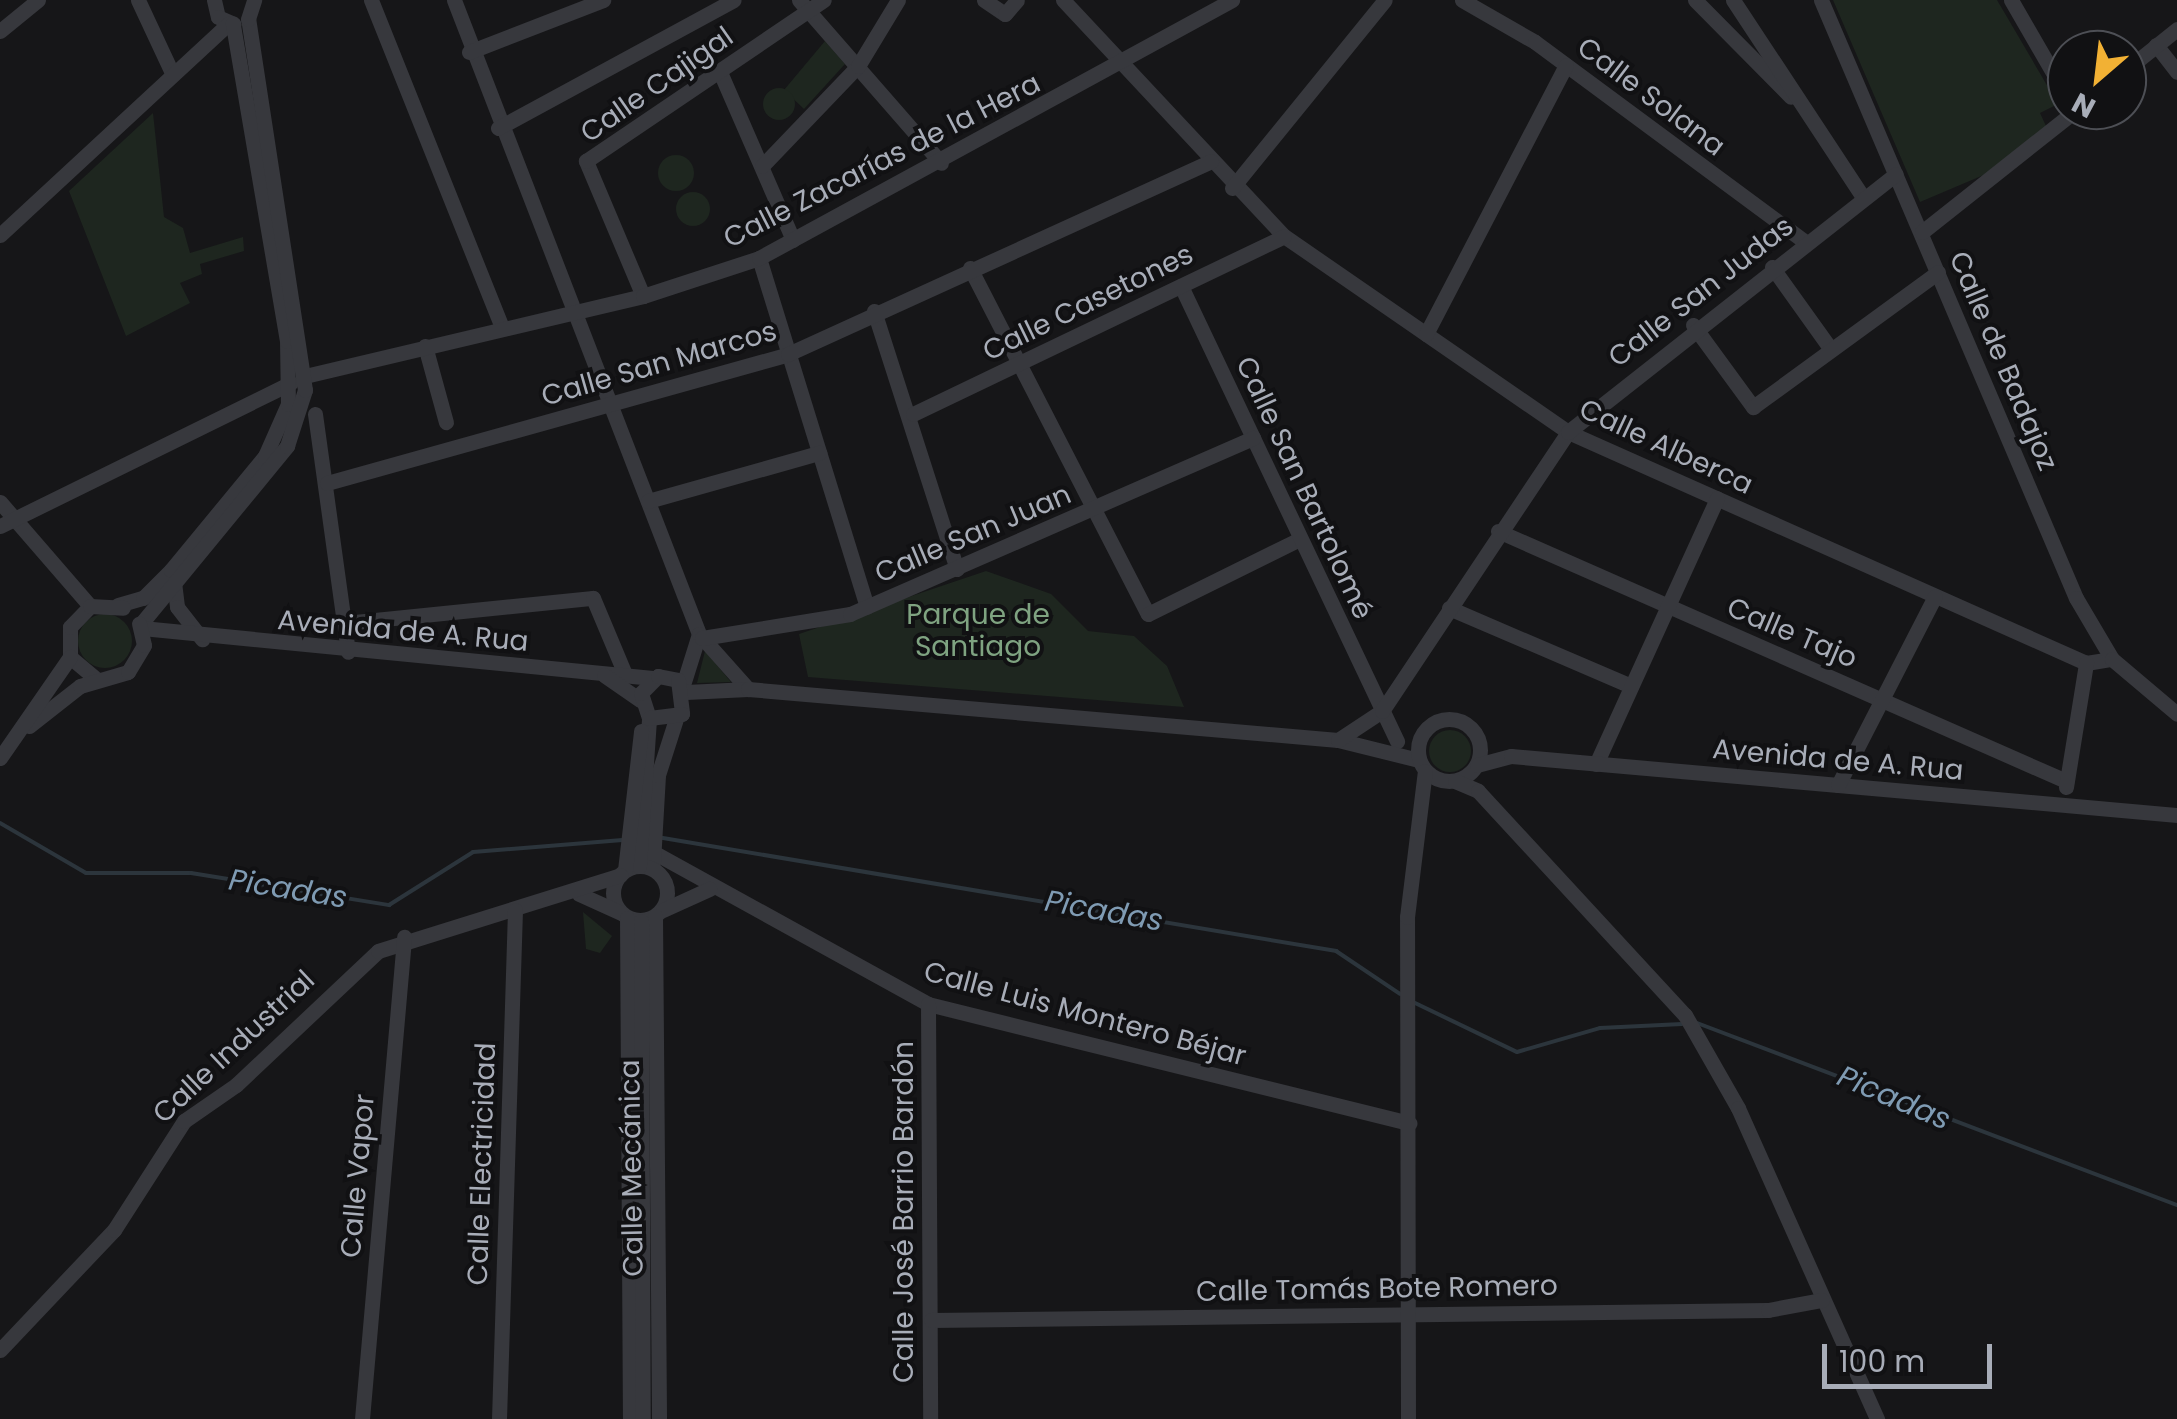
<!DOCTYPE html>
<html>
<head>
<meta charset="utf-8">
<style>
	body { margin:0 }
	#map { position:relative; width:2177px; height:1419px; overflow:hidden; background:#161618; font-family:Poppins,sans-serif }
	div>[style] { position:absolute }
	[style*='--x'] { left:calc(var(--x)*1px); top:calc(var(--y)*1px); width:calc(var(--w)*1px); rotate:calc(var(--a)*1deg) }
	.green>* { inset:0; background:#1e261f }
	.round { border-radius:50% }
	.stream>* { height:4px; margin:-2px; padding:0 2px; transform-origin:2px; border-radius:2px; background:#2c353c }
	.minor>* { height:15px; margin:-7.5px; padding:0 7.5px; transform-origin:7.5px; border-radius:7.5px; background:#37383d }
	.minor>.ring { margin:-7.5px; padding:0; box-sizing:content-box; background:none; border:15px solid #37383d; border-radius:50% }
	span { translate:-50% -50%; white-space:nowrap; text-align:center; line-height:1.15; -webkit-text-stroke:8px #111113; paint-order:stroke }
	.street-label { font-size:28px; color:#a8adb8 }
	.park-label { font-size:28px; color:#7fa381 }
	.water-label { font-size:30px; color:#7f9bb3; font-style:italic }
	.north { position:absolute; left:2047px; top:30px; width:100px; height:100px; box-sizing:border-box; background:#111113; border:2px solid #4d4f55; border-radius:50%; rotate:208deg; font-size:28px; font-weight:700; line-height:40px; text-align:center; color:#a8adb8 }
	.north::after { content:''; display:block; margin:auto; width:35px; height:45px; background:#f2b134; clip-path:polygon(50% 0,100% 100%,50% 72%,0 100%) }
	.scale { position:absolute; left:1822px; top:1344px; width:170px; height:45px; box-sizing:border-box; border:5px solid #a8adb8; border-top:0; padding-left:12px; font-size:30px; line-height:35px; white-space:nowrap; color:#a8adb8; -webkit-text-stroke:8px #111113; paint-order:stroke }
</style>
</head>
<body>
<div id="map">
	<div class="green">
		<i style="clip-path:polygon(1833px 0,1997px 0,2058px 104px,2040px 113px,2046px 126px,1986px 174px,1920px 202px)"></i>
		<i style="clip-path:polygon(825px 41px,845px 64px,804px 109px,784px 90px)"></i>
		<i class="round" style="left:763px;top:88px;width:32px;height:32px"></i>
		<i style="clip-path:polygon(153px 113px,164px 217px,183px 228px,190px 253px,243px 237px,244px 251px,200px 264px,202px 274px,180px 283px,190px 303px,126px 336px,69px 191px)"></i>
		<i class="round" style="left:658px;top:155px;width:36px;height:36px"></i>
		<i class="round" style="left:676px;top:192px;width:34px;height:34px"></i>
		<i style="clip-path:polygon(986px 571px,1051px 594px,1088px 631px,1134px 636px,1167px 666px,1184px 707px,808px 677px,799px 634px)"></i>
		<i class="round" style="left:78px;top:614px;width:54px;height:54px"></i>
		<i style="clip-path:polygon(705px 651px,731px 682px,697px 683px)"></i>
		<i class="round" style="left:1429px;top:730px;width:42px;height:42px"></i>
		<i style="clip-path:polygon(583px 912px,612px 936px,600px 953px,586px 949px)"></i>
	</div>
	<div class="stream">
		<i style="--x:0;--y:823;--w:99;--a:30.2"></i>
		<i style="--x:86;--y:873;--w:105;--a:0"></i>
		<i style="--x:191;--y:873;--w:201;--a:9.2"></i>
		<i style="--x:389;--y:905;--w:99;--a:-32.2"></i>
		<i style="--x:473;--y:852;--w:150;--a:-4.6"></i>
		<i style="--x:657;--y:837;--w:689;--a:9.53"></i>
		<i style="--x:1336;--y:951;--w:77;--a:33.9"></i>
		<i style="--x:1413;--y:1002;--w:115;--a:25.7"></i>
		<i style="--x:1517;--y:1052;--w:86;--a:-16.1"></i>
		<i style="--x:1600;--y:1028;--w:82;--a:-2.8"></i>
		<i style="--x:1697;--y:1023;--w:513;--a:20.77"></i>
	</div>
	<div class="minor">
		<i style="--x:138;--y:0;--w:81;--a:65"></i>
		<i style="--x:214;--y:0;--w:17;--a:77"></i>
		<i style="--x:218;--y:17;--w:17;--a:24"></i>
		<i style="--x:371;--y:0;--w:352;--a:68.2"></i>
		<i style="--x:454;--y:0;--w:680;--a:68.87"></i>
		<i style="--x:699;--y:634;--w:53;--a:107.4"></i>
		<i style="--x:799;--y:0;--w:216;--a:48.9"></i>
		<i style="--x:984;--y:0;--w:25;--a:34"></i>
		<i style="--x:1005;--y:14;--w:18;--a:-49"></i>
		<i style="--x:1063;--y:0;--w:323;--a:46.9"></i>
		<i style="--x:1284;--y:236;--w:345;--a:34.6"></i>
		<i style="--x:1568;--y:432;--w:567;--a:24.03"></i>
		<i style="--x:2086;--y:663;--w:26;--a:-9"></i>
		<i style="--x:1462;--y:0;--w:84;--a:29.9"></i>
		<i style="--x:1535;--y:42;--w:336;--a:36.5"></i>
		<i style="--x:1695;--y:0;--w:136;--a:45.3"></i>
		<i style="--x:1733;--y:0;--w:236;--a:56.6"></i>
		<i style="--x:1821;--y:0;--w:650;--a:66.91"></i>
		<i style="--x:2076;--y:598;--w:71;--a:59.5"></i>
		<i style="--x:2112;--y:659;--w:85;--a:40.2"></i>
		<i style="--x:2011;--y:0;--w:112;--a:60"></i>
		<i style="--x:0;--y:31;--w:49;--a:-39.2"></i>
		<i style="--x:2156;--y:45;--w:34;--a:52"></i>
		<i style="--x:469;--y:52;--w:144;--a:-21.2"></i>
		<i style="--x:2127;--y:69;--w:64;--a:-38.7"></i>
		<i style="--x:720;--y:72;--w:183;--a:66.5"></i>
		<i style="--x:498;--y:128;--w:268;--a:-28.5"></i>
		<i style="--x:762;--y:166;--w:139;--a:-46.2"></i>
		<i style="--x:858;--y:66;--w:77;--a:-58.8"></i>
		<i style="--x:1232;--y:188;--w:242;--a:-50.9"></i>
		<i style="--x:1922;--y:232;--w:196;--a:-38.4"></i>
		<i style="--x:0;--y:235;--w:311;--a:-42.8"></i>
		<i style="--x:759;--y:258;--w:365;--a:72.8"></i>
		<i style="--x:1772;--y:267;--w:100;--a:54.4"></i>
		<i style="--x:970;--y:268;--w:389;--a:62.8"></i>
		<i style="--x:1148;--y:614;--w:169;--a:-26.3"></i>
		<i style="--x:1181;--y:286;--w:504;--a:64.61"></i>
		<i style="--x:643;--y:296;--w:147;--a:-112.9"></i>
		<i style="--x:586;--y:161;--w:287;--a:-34.1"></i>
		<i style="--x:874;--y:311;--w:271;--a:72.2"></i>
		<i style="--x:1693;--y:325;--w:102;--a:53.8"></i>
		<i style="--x:1753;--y:407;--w:229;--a:-36.1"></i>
		<i style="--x:1426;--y:334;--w:303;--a:-62.5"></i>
		<i style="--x:425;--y:346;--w:79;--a:74.6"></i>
		<i style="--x:305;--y:376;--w:347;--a:-13.3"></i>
		<i style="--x:643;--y:296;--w:122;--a:-18.1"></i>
		<i style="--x:759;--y:258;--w:539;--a:-28.61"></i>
		<i style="--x:315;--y:414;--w:240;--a:82.1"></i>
		<i style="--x:913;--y:414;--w:411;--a:-25.6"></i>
		<i style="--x:327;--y:483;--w:479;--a:-15.6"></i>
		<i style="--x:788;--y:354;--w:465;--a:-24.5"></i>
		<i style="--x:648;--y:501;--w:178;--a:-15.7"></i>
		<i style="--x:0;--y:502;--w:138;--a:49.1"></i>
		<i style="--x:0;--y:526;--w:324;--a:-26.2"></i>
		<i style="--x:1498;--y:531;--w:621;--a:23.76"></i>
		<i style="--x:174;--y:582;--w:25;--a:83"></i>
		<i style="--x:177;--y:607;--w:41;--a:52"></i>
		<i style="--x:118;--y:605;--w:26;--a:-16"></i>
		<i style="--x:143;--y:598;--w:40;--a:-45"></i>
		<i style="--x:171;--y:570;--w:148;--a:-50.5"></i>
		<i style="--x:265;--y:456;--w:57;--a:-66.1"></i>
		<i style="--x:288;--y:404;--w:63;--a:-90.9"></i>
		<i style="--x:287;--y:341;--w:322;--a:-99.7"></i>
		<i style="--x:1449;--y:608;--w:198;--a:23.2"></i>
		<i style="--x:345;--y:623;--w:249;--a:-5.8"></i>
		<i style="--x:593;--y:598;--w:82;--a:67.2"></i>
		<i style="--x:140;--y:625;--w:232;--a:-50.6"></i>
		<i style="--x:287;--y:446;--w:59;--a:-72.2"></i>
		<i style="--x:305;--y:390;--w:375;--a:-98.7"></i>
		<i style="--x:248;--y:19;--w:20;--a:-72"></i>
		<i style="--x:142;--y:628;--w:513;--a:5.59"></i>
		<i style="--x:699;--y:634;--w:74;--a:48.3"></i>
		<i style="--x:702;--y:638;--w:150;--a:-9.2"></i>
		<i style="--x:850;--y:614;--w:440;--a:-23.6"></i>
		<i style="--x:604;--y:675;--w:44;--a:34.8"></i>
		<i style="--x:95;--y:678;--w:33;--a:-140"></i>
		<i style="--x:70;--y:657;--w:30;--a:-90"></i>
		<i style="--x:70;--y:627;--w:29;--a:-46"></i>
		<i style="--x:90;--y:606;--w:33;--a:3"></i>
		<i style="--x:686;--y:692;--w:62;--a:-2.8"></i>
		<i style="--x:748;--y:689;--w:592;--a:4.94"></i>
		<i style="--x:1338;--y:740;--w:83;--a:13.9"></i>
		<i class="ring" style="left:1418px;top:719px;width:47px;height:47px"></i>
		<i style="--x:29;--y:726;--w:65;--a:-38.1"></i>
		<i style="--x:80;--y:686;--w:50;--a:-16.3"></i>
		<i style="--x:128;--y:672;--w:31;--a:-59"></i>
		<i style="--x:144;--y:645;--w:22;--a:-103"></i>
		<i style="--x:1338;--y:740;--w:53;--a:-33.4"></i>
		<i style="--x:1382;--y:711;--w:335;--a:-56.3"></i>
		<i style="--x:1568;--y:432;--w:417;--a:-38.2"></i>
		<i style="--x:0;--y:758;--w:123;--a:-55.3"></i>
		<i style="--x:1596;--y:764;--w:292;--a:-65.5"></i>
		<i style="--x:1477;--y:765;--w:35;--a:-15"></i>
		<i style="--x:1511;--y:756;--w:669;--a:5.06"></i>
		<i style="--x:1455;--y:781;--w:25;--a:23"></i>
		<i style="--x:1478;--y:791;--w:305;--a:47.3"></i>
		<i style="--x:1685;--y:1015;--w:107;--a:60.3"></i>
		<i style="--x:1738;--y:1108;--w:341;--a:65.9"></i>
		<i style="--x:1838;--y:785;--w:212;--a:-62.8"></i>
		<i style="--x:2066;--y:787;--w:126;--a:-80.8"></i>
		<i style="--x:653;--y:852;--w:314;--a:28.9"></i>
		<i style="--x:928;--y:1004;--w:496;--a:13.9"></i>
		<i style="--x:653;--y:862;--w:87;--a:-86.7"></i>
		<i style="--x:658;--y:775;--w:59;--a:-72.2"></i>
		<i class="ring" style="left:613px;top:866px;width:39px;height:39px"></i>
		<i style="--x:639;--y:866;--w:148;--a:-86.1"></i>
		<i style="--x:649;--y:718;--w:26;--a:-108"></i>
		<i style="--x:641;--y:693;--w:24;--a:-45"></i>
		<i style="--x:658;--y:676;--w:20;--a:11"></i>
		<i style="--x:678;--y:680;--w:34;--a:83"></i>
		<i style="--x:682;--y:714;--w:33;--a:173"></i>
		<i style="--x:625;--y:870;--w:140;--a:-83.4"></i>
		<i style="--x:579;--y:894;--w:46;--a:24.3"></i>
		<i style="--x:663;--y:910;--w:51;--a:-24.5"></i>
		<i style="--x:655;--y:916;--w:503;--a:89.54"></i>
		<i style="--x:627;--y:918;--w:501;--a:89.66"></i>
		<i style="--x:641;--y:921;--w:498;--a:89.8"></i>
		<i style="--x:928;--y:1004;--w:415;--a:89.7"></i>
		<i style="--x:931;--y:1320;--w:837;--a:-0.68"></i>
		<i style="--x:1768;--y:1310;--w:55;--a:-10.5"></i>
		<i style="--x:0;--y:1350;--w:166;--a:-46.5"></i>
		<i style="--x:114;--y:1230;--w:130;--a:-57.3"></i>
		<i style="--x:184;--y:1121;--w:63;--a:-34.7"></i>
		<i style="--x:236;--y:1085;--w:195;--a:-43.3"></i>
		<i style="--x:378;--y:951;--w:254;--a:-17.4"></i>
		<i style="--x:362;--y:1419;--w:484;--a:-85"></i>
		<i style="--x:499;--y:1419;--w:509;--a:-88.2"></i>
		<i style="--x:1408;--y:1419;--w:502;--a:-90.11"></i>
		<i style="--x:1407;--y:917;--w:147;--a:-83"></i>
	</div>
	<div class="street-label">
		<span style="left:657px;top:85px;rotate:-35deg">Calle Cajigal</span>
		<span style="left:1651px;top:97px;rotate:37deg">Calle Solana</span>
		<span style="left:882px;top:161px;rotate:-27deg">Calle Zacarías de la Hera</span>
		<span style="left:1701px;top:292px;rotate:-38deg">Calle San Judas</span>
		<span style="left:1088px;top:303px;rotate:-26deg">Calle Casetones</span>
		<span style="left:2003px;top:361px;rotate:67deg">Calle de Badajoz</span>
		<span style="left:659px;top:364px;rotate:-16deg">Calle San Marcos</span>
		<span style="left:1666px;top:447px;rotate:25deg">Calle Alberca</span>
		<span style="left:1304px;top:488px;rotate:65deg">Calle San Bartolomé</span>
		<span style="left:973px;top:534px;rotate:-23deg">Calle San Juan</span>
		<span style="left:403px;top:631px;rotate:5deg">Avenida de A. Rua</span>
		<span style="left:1792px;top:633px;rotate:23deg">Calle Tajo</span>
		<span style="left:1838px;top:760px;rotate:5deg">Avenida de A. Rua</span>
		<span style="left:1085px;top:1014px;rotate:15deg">Calle Luis Montero Béjar</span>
		<span style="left:234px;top:1047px;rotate:-43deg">Calle Industrial</span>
		<span style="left:482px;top:1164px;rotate:-88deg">Calle Electricidad</span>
		<span style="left:632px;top:1168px;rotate:-91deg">Calle Mecánica</span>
		<span style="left:358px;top:1176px;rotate:-85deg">Calle Vapor</span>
		<span style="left:904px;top:1212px;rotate:-90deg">Calle José Barrio Bardón</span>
		<span style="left:1377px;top:1289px;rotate:-1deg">Calle Tomás Bote Romero</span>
	</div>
	<div class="park-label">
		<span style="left:978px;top:631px">Parque de<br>Santiago</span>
	</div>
	<div class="water-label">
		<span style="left:288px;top:889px;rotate:9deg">Picadas</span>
		<span style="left:1104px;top:911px;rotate:10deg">Picadas</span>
		<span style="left:1894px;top:1098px;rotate:23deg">Picadas</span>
	</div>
	<div class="north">N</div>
	<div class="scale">100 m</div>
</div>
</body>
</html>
